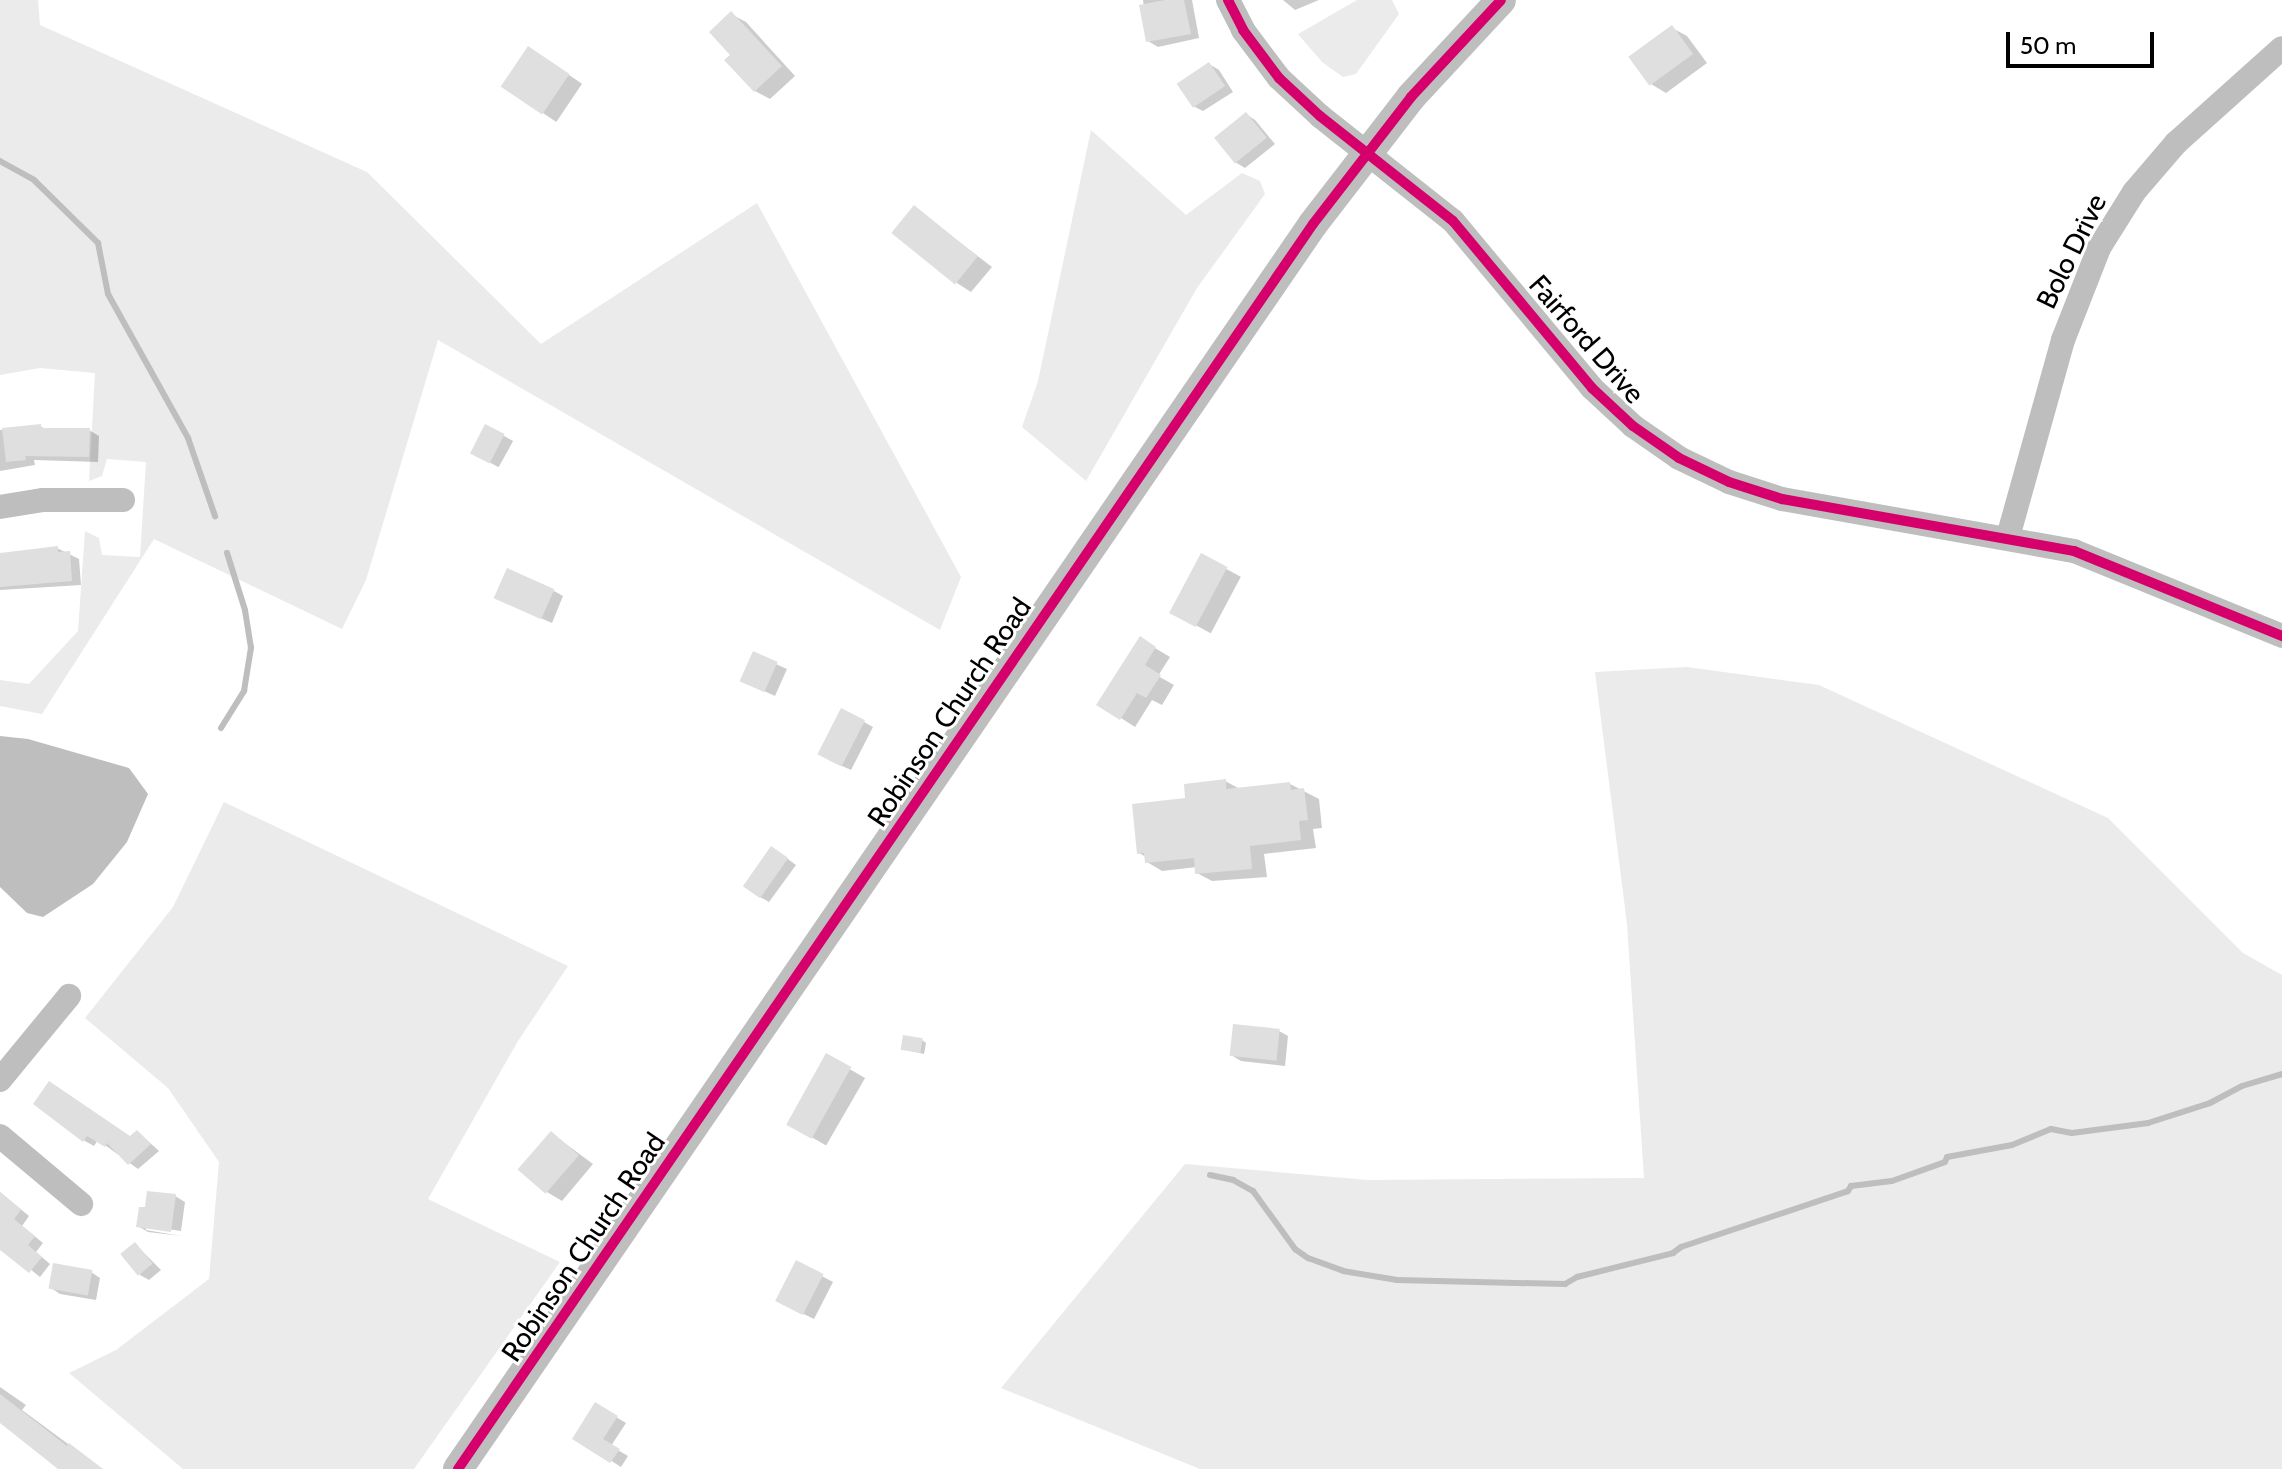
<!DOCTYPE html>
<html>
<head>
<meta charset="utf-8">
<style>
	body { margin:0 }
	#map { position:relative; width:2282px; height:1469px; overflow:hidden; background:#fff; font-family:Cabin,sans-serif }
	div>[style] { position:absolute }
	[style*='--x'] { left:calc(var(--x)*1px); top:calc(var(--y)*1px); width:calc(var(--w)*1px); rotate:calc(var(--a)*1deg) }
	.green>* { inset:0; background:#ebebeb }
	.water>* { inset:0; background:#bebebe }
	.shadow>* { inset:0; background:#0003; transform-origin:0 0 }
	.stream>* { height:6px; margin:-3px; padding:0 3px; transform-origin:3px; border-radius:3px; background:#bebebe }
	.building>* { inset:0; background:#dfdfdf; transform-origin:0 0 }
	.minor>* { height:24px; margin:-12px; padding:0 12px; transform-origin:12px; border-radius:12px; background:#bebebe }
	.tertiary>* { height:30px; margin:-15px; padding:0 15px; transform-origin:15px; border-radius:15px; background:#bebebe }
	.cycleway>* { height:10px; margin:-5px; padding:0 5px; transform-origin:5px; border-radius:5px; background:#d6006c }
	span { translate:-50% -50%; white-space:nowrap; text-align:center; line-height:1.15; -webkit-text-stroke:6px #fff; paint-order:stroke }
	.street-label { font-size:28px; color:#000 }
	.scale { position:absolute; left:2006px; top:32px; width:148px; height:36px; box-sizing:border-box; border:4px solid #000; border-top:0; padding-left:10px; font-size:24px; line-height:28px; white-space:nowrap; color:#000; -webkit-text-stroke:6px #fff; paint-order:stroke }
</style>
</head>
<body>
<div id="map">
	<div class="green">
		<i style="clip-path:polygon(0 0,38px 0,40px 25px,367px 172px,541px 344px,757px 203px,961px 577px,940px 630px,438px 340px,366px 580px,342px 629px,154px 539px,42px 714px,0 706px,0 680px,29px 684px,78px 631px,85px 531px,99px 538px,102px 555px,140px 557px,146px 462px,107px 459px,102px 476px,89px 481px,95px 373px,40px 368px,0 375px)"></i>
		<i style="clip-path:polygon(1357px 0,1392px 0,1399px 14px,1356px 74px,1343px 77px,1322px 62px,1298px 34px)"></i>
		<i style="clip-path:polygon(1091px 130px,1186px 215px,1242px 173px,1260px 181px,1265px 194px,1197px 288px,1086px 481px,1022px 427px,1038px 381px)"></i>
		<i style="clip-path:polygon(1687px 667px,1819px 685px,2108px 818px,2243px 953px,2282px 975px,2282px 1469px,1200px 1469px,1001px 1388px,1185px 1164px,1368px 1180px,1644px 1178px,1627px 924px,1595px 672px)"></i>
		<i style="clip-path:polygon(224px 802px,568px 966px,518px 1041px,428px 1199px,560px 1262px,414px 1469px,183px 1469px,69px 1373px,116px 1350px,209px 1279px,219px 1162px,168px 1088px,85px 1018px,173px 907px)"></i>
	</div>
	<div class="water">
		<i style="clip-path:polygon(0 736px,28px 739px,129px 768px,148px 794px,127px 842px,93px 884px,43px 917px,27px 913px,0 887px)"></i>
	</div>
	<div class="shadow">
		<i style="clip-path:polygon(1143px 0,1192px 0,1199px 38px,1158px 47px,1148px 41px)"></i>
		<i style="clip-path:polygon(1283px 0,1319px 0,1295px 10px)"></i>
		<i style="clip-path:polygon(731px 14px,746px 22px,795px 76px,770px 99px,755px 91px,733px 55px)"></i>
		<i style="clip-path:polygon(1672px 28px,1687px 36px,1707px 63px,1666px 93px,1651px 84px)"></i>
		<i style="left:529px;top:48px;width:64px;height:46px;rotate:34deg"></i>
		<i style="clip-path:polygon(1209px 64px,1219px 70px,1233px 92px,1203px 111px,1193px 106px)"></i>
		<i style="clip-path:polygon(1246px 114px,1255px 120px,1275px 144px,1245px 168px,1235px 162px)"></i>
		<i style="clip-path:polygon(915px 208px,992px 267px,971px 292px,957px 283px)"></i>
		<i style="clip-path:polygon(40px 426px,47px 430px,89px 430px,99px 436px,98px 462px,34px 460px,35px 465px,0 471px,0 430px)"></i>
		<i style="left:486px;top:426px;width:31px;height:30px;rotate:29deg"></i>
		<i style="clip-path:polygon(57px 548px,79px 559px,81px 585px,0 590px,0 555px)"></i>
		<i style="left:1202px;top:556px;width:44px;height:64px;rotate:28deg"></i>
		<i style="clip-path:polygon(554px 591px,563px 596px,552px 623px,506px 603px)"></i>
		<i style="clip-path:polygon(1140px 639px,1170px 657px,1158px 676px,1174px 685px,1162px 705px,1152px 700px,1135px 727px,1121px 718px)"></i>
		<i style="clip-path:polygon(754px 654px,787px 669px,775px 696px,751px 685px)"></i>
		<i style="clip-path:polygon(864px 722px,873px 727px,851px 770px,829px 760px)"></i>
		<i style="clip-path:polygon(1225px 781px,1240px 789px,1290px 784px,1319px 799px,1322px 828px,1313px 829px,1316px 848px,1264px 854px,1267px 877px,1212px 881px,1197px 873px,1197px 867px,1162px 871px,1147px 862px,1146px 857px,1139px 853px,1188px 800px)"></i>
		<i style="clip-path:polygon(781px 854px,796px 865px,769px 902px,760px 897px)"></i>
		<i style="clip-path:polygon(1279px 1031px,1288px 1036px,1285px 1066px,1241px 1061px,1231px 1055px)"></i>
		<i style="clip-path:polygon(922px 1040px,926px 1043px,924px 1054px,902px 1049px)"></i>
		<i style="left:827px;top:1056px;width:44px;height:78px;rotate:30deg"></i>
		<i style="clip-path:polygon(35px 1104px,131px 1138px,138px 1132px,159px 1151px,138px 1169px,98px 1140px,94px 1146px,85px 1141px)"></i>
		<i style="clip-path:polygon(551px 1133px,593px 1164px,562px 1201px,547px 1192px)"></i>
		<i style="clip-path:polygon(0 1192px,29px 1216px,22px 1226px,43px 1243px,36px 1252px,50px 1264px,40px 1277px,0 1245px)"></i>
		<i style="clip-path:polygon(175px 1196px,185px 1202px,181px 1231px,146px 1226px,146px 1230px,181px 1236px,148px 1232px,138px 1226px)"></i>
		<i style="clip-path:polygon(135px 1244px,161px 1270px,149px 1280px,140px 1275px)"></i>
		<i style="clip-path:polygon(797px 1263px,833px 1282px,814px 1319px,787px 1306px)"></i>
		<i style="clip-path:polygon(91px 1272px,100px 1278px,96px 1300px,60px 1294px,51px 1288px)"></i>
		<i style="clip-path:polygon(0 1387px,26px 1405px,22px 1410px,102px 1469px,59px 1469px,0 1422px)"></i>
		<i style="clip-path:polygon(596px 1405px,626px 1423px,611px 1446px,628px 1456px,621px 1467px,575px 1438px)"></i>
	</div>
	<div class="stream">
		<i style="--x:0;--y:161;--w:39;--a:29"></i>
		<i style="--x:34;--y:180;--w:90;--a:44.5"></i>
		<i style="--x:98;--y:243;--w:52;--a:78.9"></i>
		<i style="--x:108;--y:294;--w:165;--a:60.9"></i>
		<i style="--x:188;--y:438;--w:83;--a:70.9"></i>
		<i style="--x:221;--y:728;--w:44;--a:-58.1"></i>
		<i style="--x:244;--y:691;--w:44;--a:-80.8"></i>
		<i style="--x:251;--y:648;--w:38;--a:-99"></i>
		<i style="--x:245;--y:610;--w:60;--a:-107.5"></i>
		<i style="--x:1210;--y:1175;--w:24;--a:12"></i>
		<i style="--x:1233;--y:1180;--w:23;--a:29"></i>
		<i style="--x:1253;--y:1191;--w:72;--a:54.1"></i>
		<i style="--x:1295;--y:1249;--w:16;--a:35"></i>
		<i style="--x:1308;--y:1258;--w:37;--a:20"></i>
		<i style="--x:1343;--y:1271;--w:55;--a:9.5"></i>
		<i style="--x:1397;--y:1280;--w:168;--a:1.4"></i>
		<i style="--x:1565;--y:1284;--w:14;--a:-30"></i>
		<i style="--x:1577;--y:1277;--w:99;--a:-14"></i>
		<i style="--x:1673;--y:1253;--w:10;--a:-37"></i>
		<i style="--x:1681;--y:1247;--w:176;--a:-18.5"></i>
		<i style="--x:1848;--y:1191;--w:6;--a:-59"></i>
		<i style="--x:1851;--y:1186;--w:41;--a:-7"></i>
		<i style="--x:1892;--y:1181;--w:56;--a:-19.7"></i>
		<i style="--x:1945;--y:1162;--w:5;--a:-68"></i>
		<i style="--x:1947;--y:1157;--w:66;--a:-10.5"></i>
		<i style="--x:2012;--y:1145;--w:42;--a:-22.3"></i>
		<i style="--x:2051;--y:1129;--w:21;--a:11"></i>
		<i style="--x:2072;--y:1133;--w:77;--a:-7.5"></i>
		<i style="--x:2148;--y:1123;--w:65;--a:-17.9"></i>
		<i style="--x:2210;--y:1103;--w:36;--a:-28"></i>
		<i style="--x:2242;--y:1086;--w:42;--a:-16.7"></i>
	</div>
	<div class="building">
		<i style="clip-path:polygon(1165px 0,1184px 0,1191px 34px,1146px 42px,1139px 5px)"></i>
		<i style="clip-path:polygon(731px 11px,782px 66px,754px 92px,724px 60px,730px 55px,709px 32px)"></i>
		<i style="left:1672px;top:25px;width:36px;height:54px;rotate:54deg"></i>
		<i style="left:528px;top:46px;width:50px;height:49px;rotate:34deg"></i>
		<i style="left:1209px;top:62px;width:29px;height:39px;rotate:56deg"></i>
		<i style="left:1246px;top:112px;width:33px;height:41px;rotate:51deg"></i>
		<i style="left:914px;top:205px;width:82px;height:36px;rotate:39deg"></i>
		<i style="clip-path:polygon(41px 424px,41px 428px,90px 428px,89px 457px,25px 456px,26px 460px,6px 462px,2px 428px)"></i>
		<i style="left:485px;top:424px;width:22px;height:33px;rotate:27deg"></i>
		<i style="clip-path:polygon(58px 546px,58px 552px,70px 551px,72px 581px,0 587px,0 553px)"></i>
		<i style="left:1201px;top:553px;width:30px;height:68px;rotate:28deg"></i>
		<i style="left:507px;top:568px;width:52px;height:33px;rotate:24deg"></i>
		<i style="clip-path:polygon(1140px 636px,1156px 647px,1145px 665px,1161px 675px,1146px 698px,1137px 693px,1120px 720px,1096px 705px)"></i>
		<i style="left:753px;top:651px;width:27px;height:33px;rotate:24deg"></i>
		<i style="left:841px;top:708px;width:27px;height:52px;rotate:27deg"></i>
		<i style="clip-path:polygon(1226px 779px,1226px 789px,1290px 782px,1291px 790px,1304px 788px,1308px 820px,1299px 821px,1301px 840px,1250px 846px,1252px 869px,1195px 874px,1194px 858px,1145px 863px,1144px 853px,1137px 854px,1132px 804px,1185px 798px,1184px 784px)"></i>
		<i style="left:771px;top:846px;width:21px;height:49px;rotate:35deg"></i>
		<i style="left:1233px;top:1024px;width:47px;height:32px;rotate:6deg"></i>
		<i style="left:903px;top:1035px;width:20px;height:15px;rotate:9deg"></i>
		<i style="left:826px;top:1053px;width:29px;height:82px;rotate:29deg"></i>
		<i style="clip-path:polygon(49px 1081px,130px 1136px,137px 1130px,151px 1144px,128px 1165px,107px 1143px,105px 1147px,87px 1136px,83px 1142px,33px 1104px)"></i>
		<i style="left:551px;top:1131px;width:37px;height:51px;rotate:41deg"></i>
		<i style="clip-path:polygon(147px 1191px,176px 1194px,171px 1232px,136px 1227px,139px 1207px,145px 1207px)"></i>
		<i style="clip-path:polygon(0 1192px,21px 1210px,14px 1219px,35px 1236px,28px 1245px,42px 1257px,29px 1273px,0 1250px)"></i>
		<i style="left:135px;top:1242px;width:28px;height:19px;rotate:51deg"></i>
		<i style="left:796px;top:1260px;width:31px;height:46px;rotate:27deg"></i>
		<i style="left:53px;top:1263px;width:40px;height:26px;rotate:10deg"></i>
		<i style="clip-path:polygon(0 1394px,67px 1446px,69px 1443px,103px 1469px,58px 1469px,0 1423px)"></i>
		<i style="clip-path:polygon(595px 1402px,618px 1416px,603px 1439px,620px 1449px,610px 1463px,572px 1439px)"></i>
	</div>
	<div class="minor">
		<i style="--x:1228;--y:0;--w:34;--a:63"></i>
		<i style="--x:1243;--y:30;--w:60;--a:53.1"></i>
		<i style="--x:1279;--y:78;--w:56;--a:42.8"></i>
		<i style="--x:1320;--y:116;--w:169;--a:38.3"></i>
		<i style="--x:1453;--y:221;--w:217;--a:50.2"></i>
		<i style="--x:1592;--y:388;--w:56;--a:42.8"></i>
		<i style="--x:1633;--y:426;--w:56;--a:34.8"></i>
		<i style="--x:1679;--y:458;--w:55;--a:25.6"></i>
		<i style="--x:1729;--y:482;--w:56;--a:17.8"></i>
		<i style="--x:1782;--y:499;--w:297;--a:10.1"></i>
		<i style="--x:2074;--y:551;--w:225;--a:22.2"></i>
		<i style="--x:0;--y:507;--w:44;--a:-9.2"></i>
		<i style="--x:43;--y:500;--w:80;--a:0"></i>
		<i style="--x:2008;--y:537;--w:205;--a:-74.4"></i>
		<i style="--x:2063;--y:340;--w:99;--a:-68.6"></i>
		<i style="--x:2099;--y:248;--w:66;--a:-58"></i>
		<i style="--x:2134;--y:192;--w:65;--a:-49.4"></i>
		<i style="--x:2176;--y:143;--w:142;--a:-41.9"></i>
		<i style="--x:0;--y:1080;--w:109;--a:-50.6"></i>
		<i style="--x:0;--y:1136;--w:106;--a:40"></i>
	</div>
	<div class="tertiary">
		<i style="--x:458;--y:1469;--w:1510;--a:-55.52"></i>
		<i style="--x:1313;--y:224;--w:160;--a:-52.3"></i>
		<i style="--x:1411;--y:97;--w:132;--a:-47.1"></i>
	</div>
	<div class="cycleway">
		<i style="--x:1228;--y:0;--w:34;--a:63"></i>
		<i style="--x:1243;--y:30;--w:60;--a:53.1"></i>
		<i style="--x:1279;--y:78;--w:56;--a:42.8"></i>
		<i style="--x:1320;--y:116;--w:169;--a:38.3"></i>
		<i style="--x:1453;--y:221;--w:217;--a:50.2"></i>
		<i style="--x:1592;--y:388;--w:56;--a:42.8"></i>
		<i style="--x:1633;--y:426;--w:56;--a:34.8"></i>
		<i style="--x:1679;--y:458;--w:55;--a:25.6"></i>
		<i style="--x:1729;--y:482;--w:56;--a:17.8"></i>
		<i style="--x:1782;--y:499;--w:297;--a:10.1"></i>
		<i style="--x:2074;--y:551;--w:225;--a:22.2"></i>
		<i style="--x:458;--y:1469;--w:1510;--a:-55.52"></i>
		<i style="--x:1313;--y:224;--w:160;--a:-52.3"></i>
		<i style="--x:1411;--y:97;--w:132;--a:-47.1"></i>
	</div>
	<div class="street-label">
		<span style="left:2071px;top:251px;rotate:-64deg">Bolo Drive</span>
		<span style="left:1587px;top:339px;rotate:49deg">Fairford Drive</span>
		<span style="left:949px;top:712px;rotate:-56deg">Robinson Church Road</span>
		<span style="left:583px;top:1247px;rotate:-56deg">Robinson Church Road</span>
	</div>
	<div class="scale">50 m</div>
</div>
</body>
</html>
